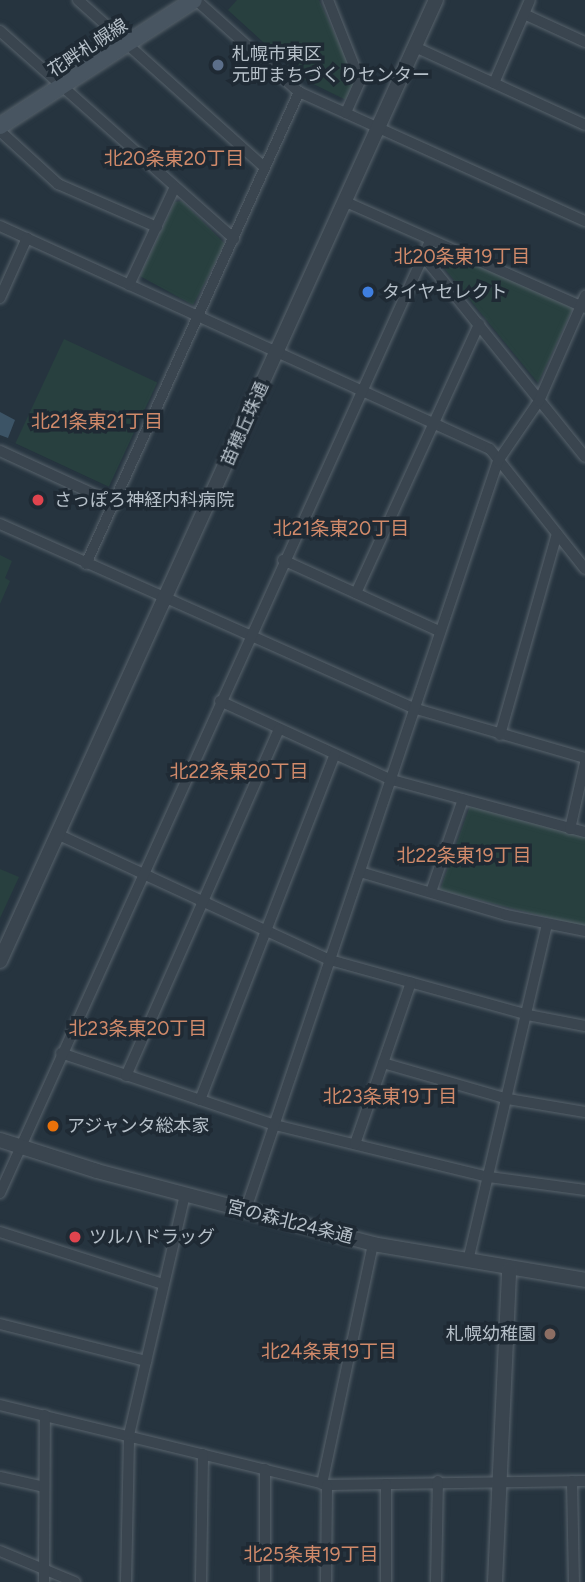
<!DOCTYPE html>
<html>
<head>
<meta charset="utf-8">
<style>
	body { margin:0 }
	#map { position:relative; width:585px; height:1582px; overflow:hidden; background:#26343f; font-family:Figtree,"Noto Sans JP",sans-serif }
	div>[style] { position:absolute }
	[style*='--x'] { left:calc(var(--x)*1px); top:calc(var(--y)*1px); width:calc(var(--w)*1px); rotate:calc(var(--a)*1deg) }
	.green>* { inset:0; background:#28403f; transform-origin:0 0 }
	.water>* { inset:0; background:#3c5466 }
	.roads { filter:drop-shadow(0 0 2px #58636c) drop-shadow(0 0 2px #58636c) }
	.minor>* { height:10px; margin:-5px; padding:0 5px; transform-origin:5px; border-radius:5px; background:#3a454f }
	.tertiary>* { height:14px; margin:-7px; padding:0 7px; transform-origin:7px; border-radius:7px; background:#3a454f }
	.secondary>* { height:16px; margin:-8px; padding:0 8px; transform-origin:8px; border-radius:8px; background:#485561 }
	.dots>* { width:19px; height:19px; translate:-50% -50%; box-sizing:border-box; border:4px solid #1f2a34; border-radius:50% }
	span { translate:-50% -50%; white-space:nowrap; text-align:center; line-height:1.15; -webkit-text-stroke:7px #1f2a34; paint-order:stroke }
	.street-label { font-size:18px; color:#b6c0c9 }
	.poi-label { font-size:18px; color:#b6c0c9 }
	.left { translate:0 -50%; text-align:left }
	.right { translate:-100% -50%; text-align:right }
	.neighbourhood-label { font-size:19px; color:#d18a6a }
</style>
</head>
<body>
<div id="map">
	<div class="green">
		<i style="clip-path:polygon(237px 0,319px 0,356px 80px,346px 100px,305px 80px,228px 10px)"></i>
		<i style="clip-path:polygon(182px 201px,225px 244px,193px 305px,140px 276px,175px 202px)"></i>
		<i style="clip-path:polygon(435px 247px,573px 308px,538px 383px,432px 253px)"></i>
		<i style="left:64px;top:339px;width:103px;height:115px;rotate:25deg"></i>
		<i style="clip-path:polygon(0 555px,12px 561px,5px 578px,10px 581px,0 604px)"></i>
		<i style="clip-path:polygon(470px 806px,585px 837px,585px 927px,440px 890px)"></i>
		<i style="clip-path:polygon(0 869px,19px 877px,0 918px)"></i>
	</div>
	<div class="water">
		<i style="clip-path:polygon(0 412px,15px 420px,8px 438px,0 435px)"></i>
	</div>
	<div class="roads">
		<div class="minor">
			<i style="--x:78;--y:0;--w:251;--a:41.9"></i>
			<i style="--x:196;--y:0;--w:138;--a:41.8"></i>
			<i style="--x:299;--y:92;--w:314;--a:24.3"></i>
			<i style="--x:328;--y:0;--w:87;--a:68.4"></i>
			<i style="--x:360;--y:81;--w:35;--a:114"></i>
			<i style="--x:524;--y:14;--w:67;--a:24.7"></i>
			<i style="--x:0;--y:31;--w:313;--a:41.6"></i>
			<i style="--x:415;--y:47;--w:187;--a:24.6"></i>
			<i style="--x:494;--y:83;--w:90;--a:-66.6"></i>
			<i style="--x:0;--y:131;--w:79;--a:42.4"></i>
			<i style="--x:58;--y:184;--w:108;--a:23.5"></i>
			<i style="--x:346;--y:202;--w:261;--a:23.9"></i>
			<i style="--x:0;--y:226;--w:538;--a:24.47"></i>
			<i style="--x:490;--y:449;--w:153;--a:51.6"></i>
			<i style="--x:423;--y:256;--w:258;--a:51.1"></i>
			<i style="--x:129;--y:285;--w:108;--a:-64.9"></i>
			<i style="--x:0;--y:298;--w:66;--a:-65.8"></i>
			<i style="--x:0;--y:451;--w:127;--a:24.7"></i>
			<i style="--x:0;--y:524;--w:452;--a:24"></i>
			<i style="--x:413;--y:708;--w:179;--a:16.2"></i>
			<i style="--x:283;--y:560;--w:171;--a:24.5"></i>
			<i style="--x:86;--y:564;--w:518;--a:-65.71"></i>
			<i style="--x:356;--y:593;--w:296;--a:-65.4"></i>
			<i style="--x:220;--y:701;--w:189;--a:24.7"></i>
			<i style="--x:392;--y:780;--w:200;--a:15.1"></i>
			<i style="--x:500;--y:735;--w:209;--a:-74.2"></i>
			<i style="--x:570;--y:829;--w:68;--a:-77.2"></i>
			<i style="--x:57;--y:834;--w:301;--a:24.8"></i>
			<i style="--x:330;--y:960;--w:205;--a:15.5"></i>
			<i style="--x:528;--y:1015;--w:58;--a:10.9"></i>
			<i style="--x:360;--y:872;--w:152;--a:16.4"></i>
			<i style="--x:506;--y:915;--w:81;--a:11.4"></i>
			<i style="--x:431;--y:892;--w:98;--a:-71"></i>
			<i style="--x:61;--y:1053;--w:226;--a:18.6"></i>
			<i style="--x:275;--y:1125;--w:220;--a:13.7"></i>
			<i style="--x:489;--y:1177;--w:97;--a:7.7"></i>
			<i style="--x:383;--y:1063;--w:130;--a:16.1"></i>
			<i style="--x:508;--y:1099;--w:78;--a:9.6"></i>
			<i style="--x:126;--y:1076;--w:379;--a:-66.2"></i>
			<i style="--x:200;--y:1100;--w:371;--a:-68.7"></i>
			<i style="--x:355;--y:1144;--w:171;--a:-70.9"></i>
			<i style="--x:0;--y:1193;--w:1045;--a:-65.69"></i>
			<i style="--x:245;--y:1212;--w:792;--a:-71.38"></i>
			<i style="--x:498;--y:461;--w:73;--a:-55.7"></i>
			<i style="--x:539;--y:401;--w:115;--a:-66.3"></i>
			<i style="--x:0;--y:1232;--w:171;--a:17.7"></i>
			<i style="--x:468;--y:1261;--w:345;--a:-76.8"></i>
			<i style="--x:0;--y:1324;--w:151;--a:14.2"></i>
			<i style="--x:0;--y:1405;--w:337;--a:13.7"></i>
			<i style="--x:327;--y:1485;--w:258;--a:-0.9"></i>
			<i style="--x:0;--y:1477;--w:45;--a:12.8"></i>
			<i style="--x:572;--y:1481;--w:101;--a:88.9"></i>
			<i style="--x:322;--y:1484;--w:245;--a:-78"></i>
			<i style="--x:0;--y:1551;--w:81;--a:22.5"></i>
			<i style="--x:44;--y:1582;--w:167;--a:-89.7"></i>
			<i style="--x:126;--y:1582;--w:147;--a:-88.8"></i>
			<i style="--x:129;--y:1435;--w:246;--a:-76.9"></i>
			<i style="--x:201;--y:1582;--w:128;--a:-89.1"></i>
			<i style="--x:265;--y:1582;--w:113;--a:-90"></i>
			<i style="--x:326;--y:1582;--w:97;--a:-89.4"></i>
			<i style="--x:386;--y:1582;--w:98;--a:-90"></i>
			<i style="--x:436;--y:1582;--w:101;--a:-88.9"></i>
		</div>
		<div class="tertiary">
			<i style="--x:0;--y:961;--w:1055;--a:-65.6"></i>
			<i style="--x:0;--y:1140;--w:102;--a:17.7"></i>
			<i style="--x:97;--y:1171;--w:285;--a:14.8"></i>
			<i style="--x:373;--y:1244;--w:215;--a:9.6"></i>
			<i style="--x:495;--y:1582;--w:313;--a:-87.4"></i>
		</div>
		<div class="secondary">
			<i style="--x:0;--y:126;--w:231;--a:-33"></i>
		</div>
	</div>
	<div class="dots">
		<i style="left:218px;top:65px;background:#5c6f8a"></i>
		<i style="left:368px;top:292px;background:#3f7fe0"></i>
		<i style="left:38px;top:500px;background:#e0444e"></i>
		<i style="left:53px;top:1126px;background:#e8710a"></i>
		<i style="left:75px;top:1237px;background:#e0444e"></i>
		<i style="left:550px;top:1334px;background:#8d6e63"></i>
	</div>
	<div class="street-label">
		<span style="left:88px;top:48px;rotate:-33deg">花畔札幌線</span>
		<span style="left:245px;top:424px;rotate:-66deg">苗穂丘珠通</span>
		<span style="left:290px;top:1222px;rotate:14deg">宮の森北24条通</span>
	</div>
	<div class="poi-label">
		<span class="left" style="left:232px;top:65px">札幌市東区<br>元町まちづくりセンター</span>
		<span class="left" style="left:382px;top:292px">タイヤセレクト</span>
		<span class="left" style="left:54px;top:500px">さっぽろ神経内科病院</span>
		<span class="left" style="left:67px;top:1126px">アジャンタ総本家</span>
		<span class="left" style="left:89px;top:1237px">ツルハドラッグ</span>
		<span class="right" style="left:536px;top:1334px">札幌幼稚園</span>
	</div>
	<div class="neighbourhood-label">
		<span style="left:174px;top:159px">北20条東20丁目</span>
		<span style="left:462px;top:257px">北20条東19丁目</span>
		<span style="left:97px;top:422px">北21条東21丁目</span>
		<span style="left:341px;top:529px">北21条東20丁目</span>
		<span style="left:239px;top:772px">北22条東20丁目</span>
		<span style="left:464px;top:856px">北22条東19丁目</span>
		<span style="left:138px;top:1029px">北23条東20丁目</span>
		<span style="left:390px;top:1097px">北23条東19丁目</span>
		<span style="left:329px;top:1352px">北24条東19丁目</span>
		<span style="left:311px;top:1555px">北25条東19丁目</span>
	</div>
</div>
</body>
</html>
